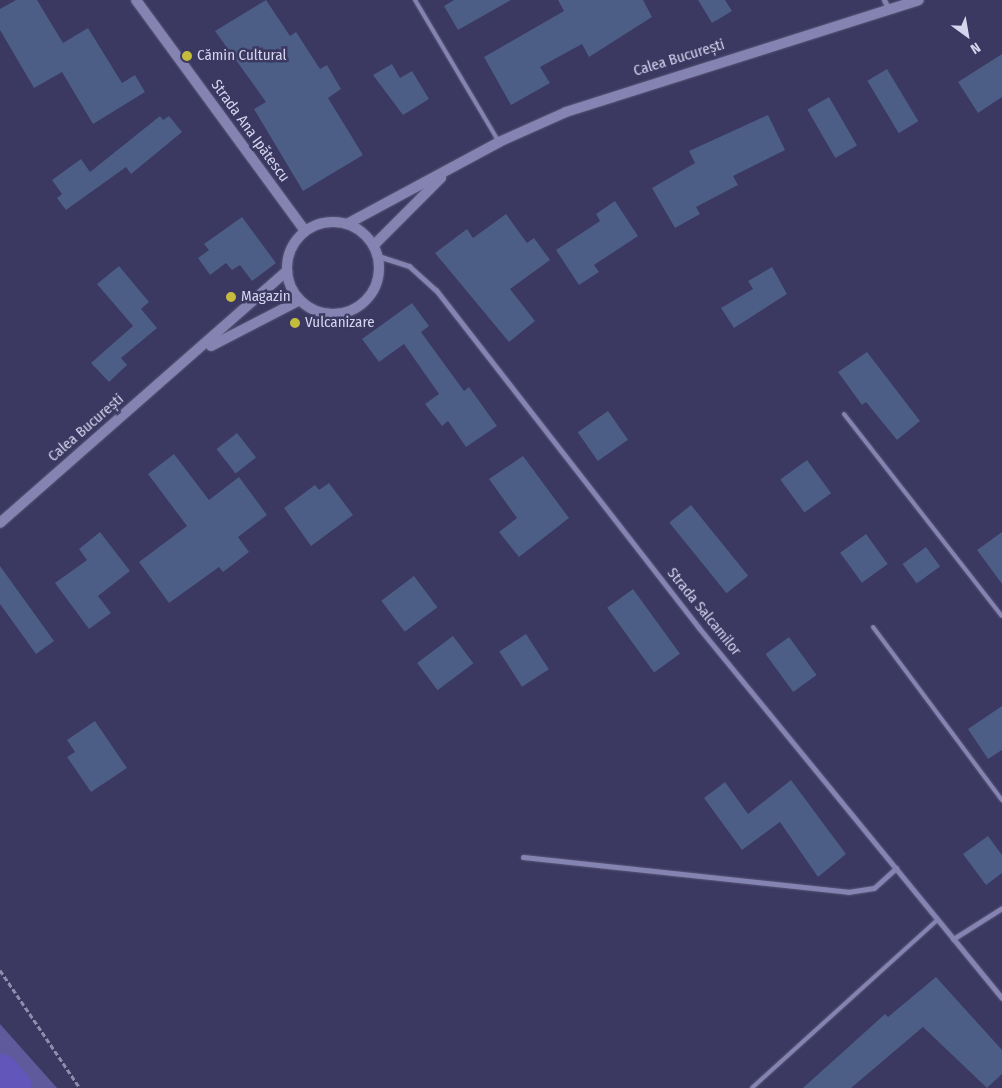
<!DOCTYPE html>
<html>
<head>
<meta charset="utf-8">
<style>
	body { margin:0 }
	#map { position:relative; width:1002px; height:1088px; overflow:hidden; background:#3b3861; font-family:"Fira Sans Condensed",sans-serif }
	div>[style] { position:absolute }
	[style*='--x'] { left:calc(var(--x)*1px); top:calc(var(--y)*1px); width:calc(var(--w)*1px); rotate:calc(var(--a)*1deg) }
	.green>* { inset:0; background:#5f5a9c }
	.river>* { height:40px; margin:-20px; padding:0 20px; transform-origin:20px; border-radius:20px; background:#6356ba }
	.building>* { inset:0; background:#4c5d86; transform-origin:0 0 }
	.path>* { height:3px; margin-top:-1.5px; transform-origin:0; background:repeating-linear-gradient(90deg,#8e8dad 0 5px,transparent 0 7.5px) }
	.roads { filter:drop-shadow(0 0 1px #585578) drop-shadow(0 0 1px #585578) }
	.lane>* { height:4px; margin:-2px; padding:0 2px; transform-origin:2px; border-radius:2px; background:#8483b1 }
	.street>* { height:5px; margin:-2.5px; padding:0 2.5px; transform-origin:2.5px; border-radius:2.5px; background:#8483b1 }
	.secondary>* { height:10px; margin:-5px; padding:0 5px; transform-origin:5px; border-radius:5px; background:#8483b1 }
	.secondary>.ring { margin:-5px; padding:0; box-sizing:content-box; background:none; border:10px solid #8483b1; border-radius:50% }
	.dots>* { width:14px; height:14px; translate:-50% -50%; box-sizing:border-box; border:2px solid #3b3861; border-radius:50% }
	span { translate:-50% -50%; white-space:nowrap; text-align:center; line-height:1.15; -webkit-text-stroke:5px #3b3861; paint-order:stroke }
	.poi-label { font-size:15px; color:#d5d5ee }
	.left { translate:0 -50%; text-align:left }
	.street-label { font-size:15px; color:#d5d5ee }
	.north { position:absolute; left:942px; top:10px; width:50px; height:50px; -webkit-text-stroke:4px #3b3861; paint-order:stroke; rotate:148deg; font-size:14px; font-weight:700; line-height:20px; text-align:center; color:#d5d5ee }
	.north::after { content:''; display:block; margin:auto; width:18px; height:22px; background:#d5d5ee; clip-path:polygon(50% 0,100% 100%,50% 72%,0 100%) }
</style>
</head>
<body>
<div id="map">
	<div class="green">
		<i style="clip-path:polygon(0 1024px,57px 1088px,0 1088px)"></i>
	</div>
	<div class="river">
		<i style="--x:0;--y:1074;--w:18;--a:49"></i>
	</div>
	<div class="building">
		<i style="clip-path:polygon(16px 0,37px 0,63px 43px,88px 28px,122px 83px,135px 75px,145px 92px,93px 124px,62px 72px,34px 88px,0 30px,0 9px)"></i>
		<i style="clip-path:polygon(266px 0,290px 36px,296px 32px,320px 69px,327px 65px,341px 89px,328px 98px,363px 155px,303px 191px,254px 109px,266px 102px,215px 31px)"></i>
		<i style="clip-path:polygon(454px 0,511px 0,458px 30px,444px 6px)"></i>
		<i style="clip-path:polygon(558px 0,643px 0,652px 17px,589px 57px,582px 44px,540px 67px,550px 83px,511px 105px,484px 57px,564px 11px)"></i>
		<i style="clip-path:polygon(698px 0,725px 0,732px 11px,712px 23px)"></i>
		<i style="clip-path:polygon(1002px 54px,1002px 97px,978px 113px,958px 82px)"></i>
		<i style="clip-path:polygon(392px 64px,400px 78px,412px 71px,429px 99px,403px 115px,373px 75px)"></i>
		<i style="left:887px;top:69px;width:61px;height:23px;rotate:59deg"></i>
		<i style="left:829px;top:97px;width:56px;height:25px;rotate:60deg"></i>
		<i style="clip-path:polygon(768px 115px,785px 150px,733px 176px,738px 185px,696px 207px,700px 214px,675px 228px,652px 188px,695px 163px,689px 151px)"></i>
		<i style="clip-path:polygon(160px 116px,163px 120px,169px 116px,182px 132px,131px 174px,126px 167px,66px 210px,57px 198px,62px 194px,52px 180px,81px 159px,90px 172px)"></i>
		<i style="clip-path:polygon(615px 201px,638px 236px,594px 265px,599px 272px,579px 285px,556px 250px,600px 221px,596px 214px)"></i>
		<i style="clip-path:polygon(506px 214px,527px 243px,534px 238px,550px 260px,510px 289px,535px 321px,509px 342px,435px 253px,467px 229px,473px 238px)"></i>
		<i style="clip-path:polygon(242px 217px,276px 263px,252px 281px,240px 265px,232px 270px,226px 263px,210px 275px,198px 258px,209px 250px,204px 244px)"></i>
		<i style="clip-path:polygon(119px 266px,149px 302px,141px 309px,157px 328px,121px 358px,127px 365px,109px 382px,91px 363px,133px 326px,97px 284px)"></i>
		<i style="clip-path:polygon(772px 267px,787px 294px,734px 328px,721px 308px,753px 289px,748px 281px)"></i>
		<i style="clip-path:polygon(412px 303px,429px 326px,421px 332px,464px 391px,469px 387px,497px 426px,466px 447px,448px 421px,442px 426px,425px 404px,439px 394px,404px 344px,379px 362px,362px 339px)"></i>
		<i style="clip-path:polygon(867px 352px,920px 421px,897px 440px,866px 402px,862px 405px,838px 372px)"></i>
		<i style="left:608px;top:411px;width:35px;height:37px;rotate:55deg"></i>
		<i style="left:237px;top:433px;width:31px;height:26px;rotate:52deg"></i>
		<i style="clip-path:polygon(174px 454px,209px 500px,239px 477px,267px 515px,238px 537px,249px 552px,223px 572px,219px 567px,169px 603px,139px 562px,187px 526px,148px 474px)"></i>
		<i style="clip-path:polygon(523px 456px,569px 518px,519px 557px,499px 532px,517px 518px,489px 479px)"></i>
		<i style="left:807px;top:460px;width:41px;height:33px;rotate:54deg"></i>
		<i style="clip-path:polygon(329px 483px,353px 515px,311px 546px,284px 508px,315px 485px,319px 490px)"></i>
		<i style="left:691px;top:505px;width:91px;height:28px;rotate:51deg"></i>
		<i style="clip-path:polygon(100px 532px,130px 571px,98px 596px,111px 613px,89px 629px,55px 583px,87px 560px,79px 549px)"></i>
		<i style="clip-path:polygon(1002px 532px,1002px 584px,977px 550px)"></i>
		<i style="left:866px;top:534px;width:37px;height:32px;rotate:54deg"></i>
		<i style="left:926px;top:547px;width:24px;height:29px;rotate:54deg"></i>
		<i style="clip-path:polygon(0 566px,54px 641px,36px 654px,0 604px)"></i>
		<i style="left:414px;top:576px;width:39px;height:41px;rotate:53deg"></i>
		<i style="left:633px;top:589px;width:80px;height:32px;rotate:54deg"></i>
		<i style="left:526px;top:634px;width:42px;height:32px;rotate:57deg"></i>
		<i style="left:453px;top:636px;width:34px;height:45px;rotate:53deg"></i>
		<i style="left:789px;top:637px;width:47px;height:29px;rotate:54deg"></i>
		<i style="clip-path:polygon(1002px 706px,1002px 750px,988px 759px,968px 729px)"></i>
		<i style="clip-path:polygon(95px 721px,127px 768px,91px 792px,67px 757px,75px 752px,67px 740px)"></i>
		<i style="clip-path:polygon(791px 780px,846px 854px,818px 877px,780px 822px,742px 850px,704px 798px,725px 782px,748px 814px)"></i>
		<i style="clip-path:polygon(988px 836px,1002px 855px,1002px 873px,986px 885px,963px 854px)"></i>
		<i style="clip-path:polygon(936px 977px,1002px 1050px,1002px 1074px,987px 1088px,923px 1027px,851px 1088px,803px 1088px,885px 1014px,888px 1017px)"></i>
	</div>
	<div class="path">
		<i style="--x:0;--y:970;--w:143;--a:55.9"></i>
	</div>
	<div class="roads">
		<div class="lane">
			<i style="--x:415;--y:0;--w:165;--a:59.4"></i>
			<i style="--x:844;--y:414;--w:256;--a:52"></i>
			<i style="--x:873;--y:627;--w:216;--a:53.3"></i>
			<i style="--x:752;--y:1088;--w:250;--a:-42.2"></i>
		</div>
		<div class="street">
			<i style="--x:884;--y:0;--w:10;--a:61"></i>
			<i style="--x:378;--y:256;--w:33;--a:18"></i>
			<i style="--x:409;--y:266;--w:36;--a:42"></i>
			<i style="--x:436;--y:290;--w:428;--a:52.1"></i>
			<i style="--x:699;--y:628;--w:478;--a:50.7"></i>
			<i style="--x:523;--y:857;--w:327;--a:6.1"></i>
			<i style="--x:848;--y:892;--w:26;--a:-9"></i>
			<i style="--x:874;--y:888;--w:30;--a:-42"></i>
			<i style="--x:953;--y:939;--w:58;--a:-32.3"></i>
		</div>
		<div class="secondary">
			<i style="--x:136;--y:0;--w:286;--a:53.8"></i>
			<i class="ring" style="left:287px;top:222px;width:82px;height:82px"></i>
			<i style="--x:347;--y:224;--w:173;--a:-28.3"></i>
			<i style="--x:499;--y:142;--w:73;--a:-24.1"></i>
			<i style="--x:566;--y:112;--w:370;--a:-17.6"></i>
			<i style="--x:374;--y:245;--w:95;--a:-45"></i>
			<i style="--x:211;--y:346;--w:100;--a:-27.3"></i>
			<i style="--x:0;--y:523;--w:382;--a:-41.3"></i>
		</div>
	</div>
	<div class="dots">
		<i style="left:187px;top:56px;background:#c4bc3d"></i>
		<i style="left:231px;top:297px;background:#c4bc3d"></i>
		<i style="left:295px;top:323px;background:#c4bc3d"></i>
	</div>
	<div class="poi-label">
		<span class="left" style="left:197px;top:56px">Cămin Cultural</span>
		<span class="left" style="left:241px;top:297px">Magazin</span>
		<span class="left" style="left:305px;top:323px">Vulcanizare</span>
	</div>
	<div class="street-label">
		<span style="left:679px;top:58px;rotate:-17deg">Calea București</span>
		<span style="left:250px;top:131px;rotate:54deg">Strada Ana Ipătescu</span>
		<span style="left:86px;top:428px;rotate:-41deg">Calea București</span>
		<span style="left:704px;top:612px;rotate:51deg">Strada Salcamilor</span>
	</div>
	<div class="north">N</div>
</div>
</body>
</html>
